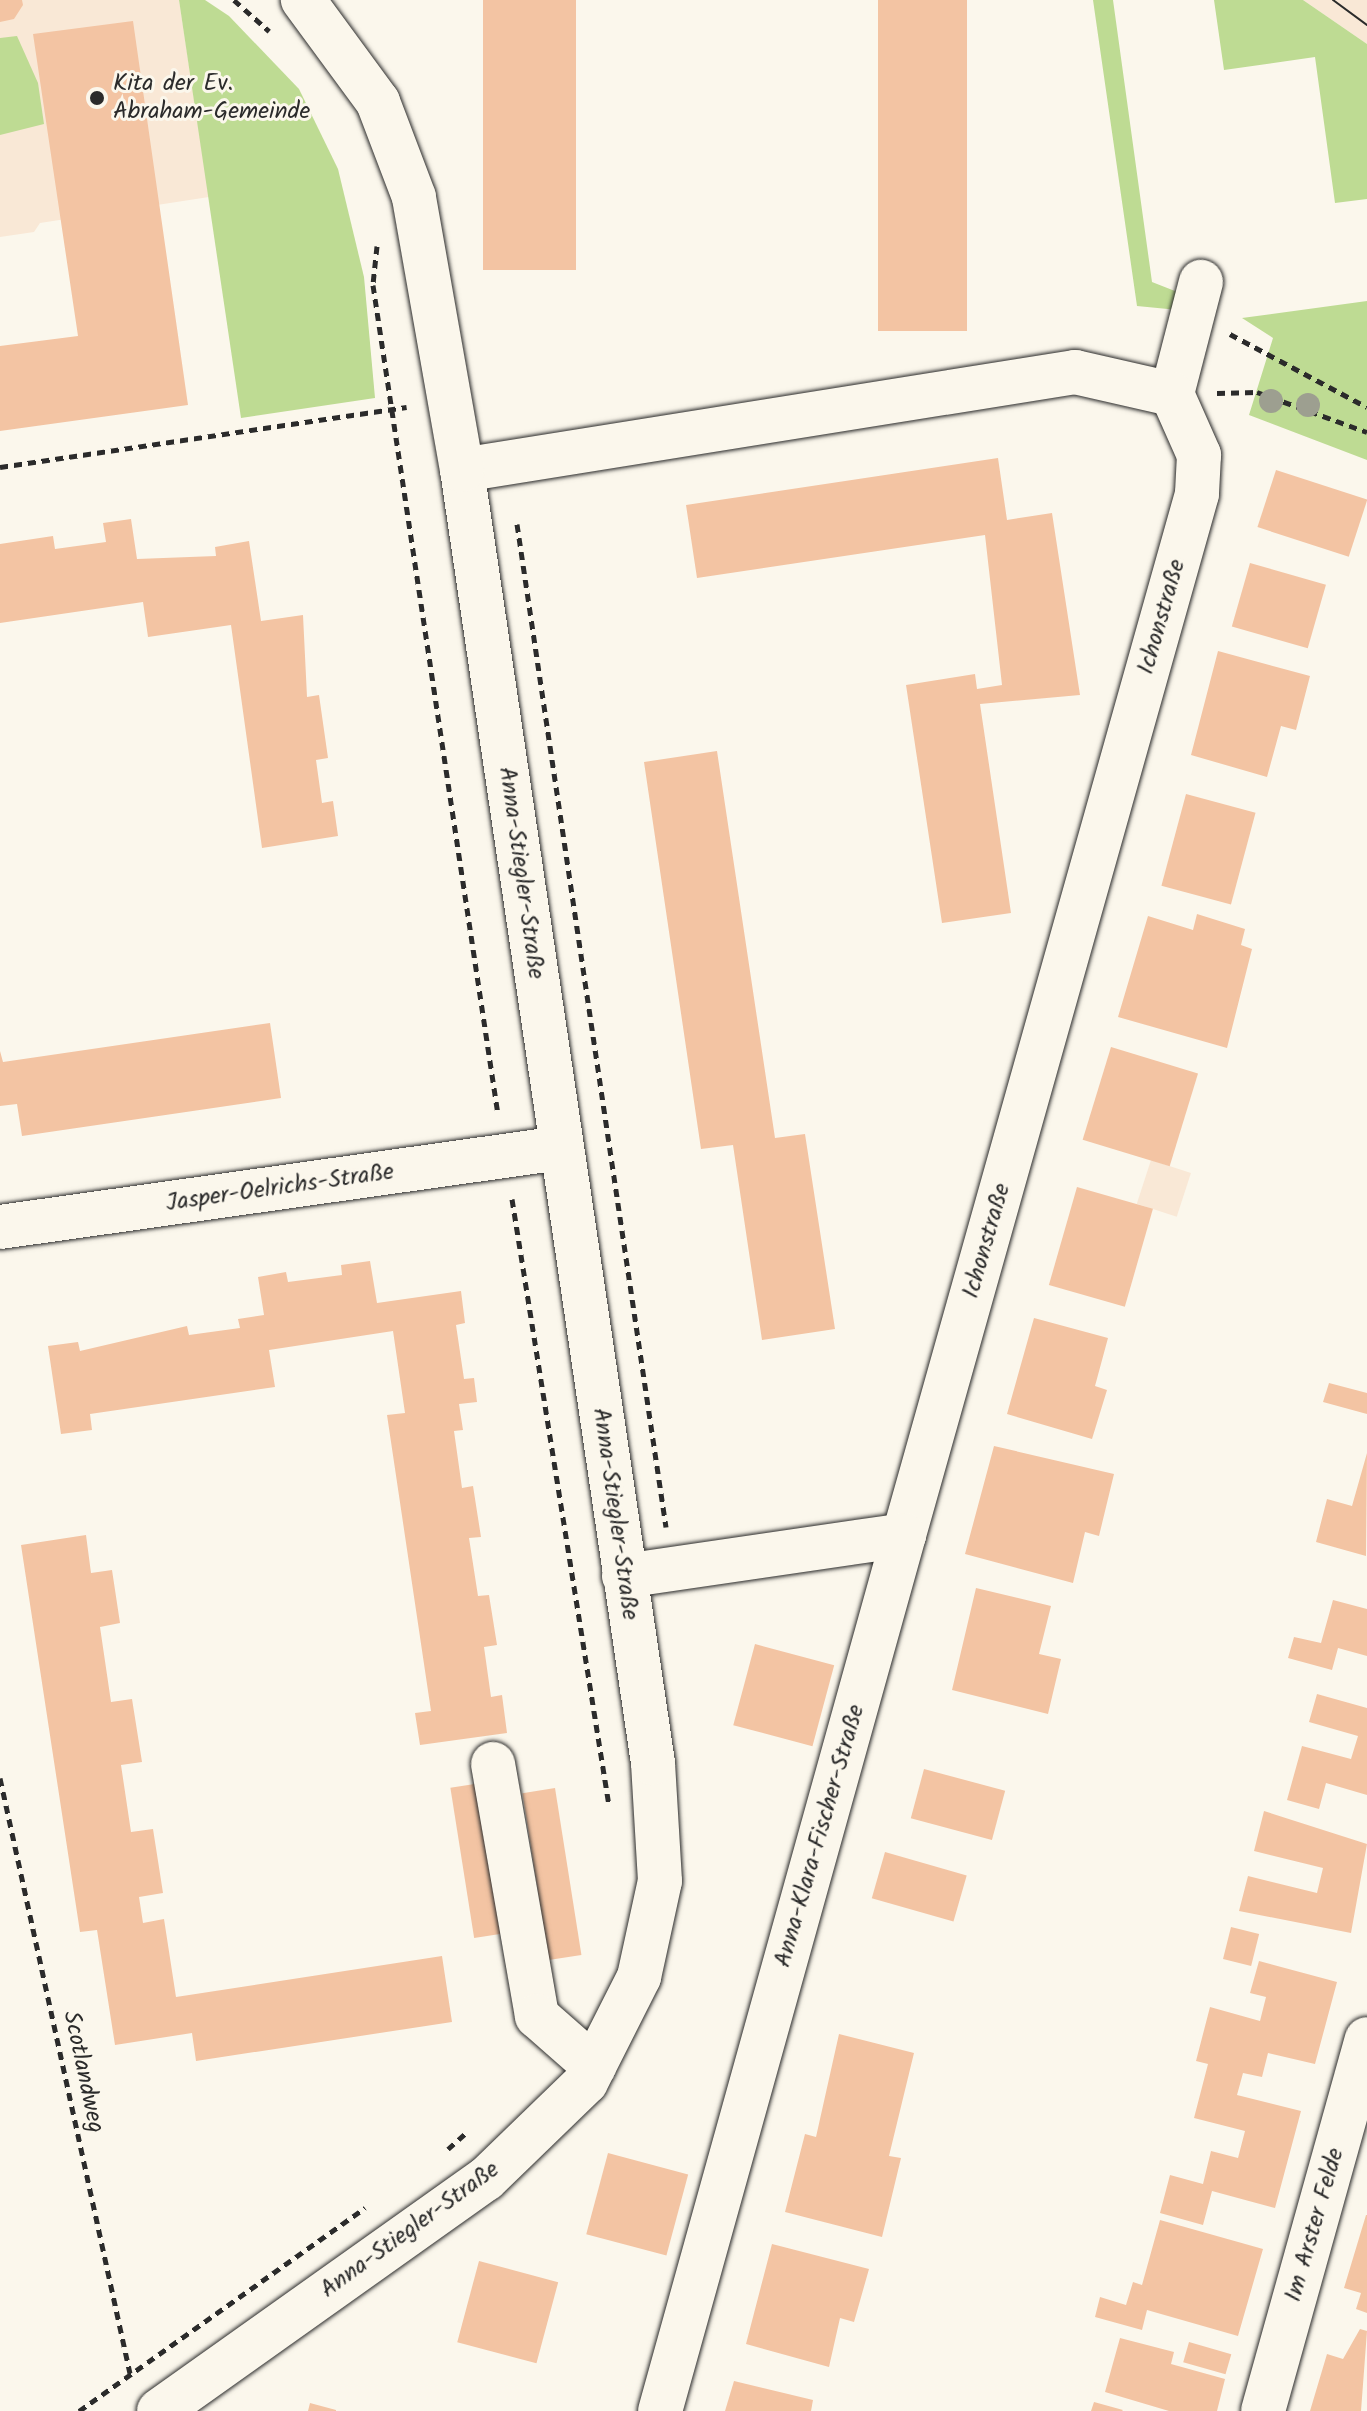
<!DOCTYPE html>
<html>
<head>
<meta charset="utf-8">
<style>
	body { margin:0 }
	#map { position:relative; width:1367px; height:2411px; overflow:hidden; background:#fbf7ec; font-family:Kalam,sans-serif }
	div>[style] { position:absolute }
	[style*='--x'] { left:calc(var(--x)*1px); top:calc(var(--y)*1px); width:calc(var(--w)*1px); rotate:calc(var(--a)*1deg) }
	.built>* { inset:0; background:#f9e8d6; transform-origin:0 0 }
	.green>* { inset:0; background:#bedb93 }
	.building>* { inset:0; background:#f3c4a3; transform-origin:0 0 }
	.path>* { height:5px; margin-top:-2.5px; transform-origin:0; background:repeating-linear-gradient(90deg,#2b2b2b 0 8px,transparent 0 14px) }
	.roads { filter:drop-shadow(0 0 2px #2b2b2b) drop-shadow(0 0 2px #2b2b2b) }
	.minor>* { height:44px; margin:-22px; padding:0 22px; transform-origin:22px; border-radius:22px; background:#fbf7ec }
	.tram>* { height:2px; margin:-1px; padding:0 1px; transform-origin:1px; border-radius:1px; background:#2b2b2b }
	.trees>* { width:24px; height:24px; margin:-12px; border-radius:50%; background:#9d9f90 }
	.dots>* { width:22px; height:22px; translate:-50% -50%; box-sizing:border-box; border:4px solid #fbf7ec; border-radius:50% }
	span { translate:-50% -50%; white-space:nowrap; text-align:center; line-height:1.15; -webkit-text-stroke:6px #fbf7ec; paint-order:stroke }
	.poi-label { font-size:24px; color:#2b2b2b }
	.left { translate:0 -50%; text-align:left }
	.street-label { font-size:24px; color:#2b2b2b }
</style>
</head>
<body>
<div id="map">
	<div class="built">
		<i style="clip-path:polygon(0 0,179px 0,209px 197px,40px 223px,34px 232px,0 237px)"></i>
		<i style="clip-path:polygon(1303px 0,1367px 0,1367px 44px)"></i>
		<i style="left:1151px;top:1160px;width:42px;height:46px;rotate:18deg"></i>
	</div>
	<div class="green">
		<i style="clip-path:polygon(179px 0,205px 0,229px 16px,299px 89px,338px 169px,364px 277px,375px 398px,241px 418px)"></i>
		<i style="clip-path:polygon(1093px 0,1113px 0,1152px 282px,1180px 293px,1178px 310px,1137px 306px)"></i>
		<i style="clip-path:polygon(1214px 0,1303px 0,1367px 44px,1367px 199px,1335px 203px,1315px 57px,1224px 70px)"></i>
		<i style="clip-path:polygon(17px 36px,38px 83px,44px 124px,0 135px,0 38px)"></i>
		<i style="clip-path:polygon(1367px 301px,1367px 460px,1249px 415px,1273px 338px,1242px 318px)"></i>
	</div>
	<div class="building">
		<i style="clip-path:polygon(0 0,22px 0,23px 5px,14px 19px,0 22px)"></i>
		<i style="left:483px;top:0;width:93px;height:270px"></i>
		<i style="left:878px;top:0;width:89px;height:331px"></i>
		<i style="clip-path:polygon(133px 21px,188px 405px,0 431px,0 346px,78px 336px,33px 34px)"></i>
		<i style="clip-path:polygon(998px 458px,1007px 520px,1052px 513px,1080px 695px,980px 704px,1011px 913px,942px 923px,906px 685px,975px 674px,977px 689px,1002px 685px,985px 535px,697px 578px,686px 505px)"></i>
		<i style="left:1276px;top:470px;width:96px;height:60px;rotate:18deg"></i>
		<i style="clip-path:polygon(131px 519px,137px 559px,216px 556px,215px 547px,249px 541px,261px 621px,303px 615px,307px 697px,319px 695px,328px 758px,316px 760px,322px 803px,333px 801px,338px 836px,262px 848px,231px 625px,148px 637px,143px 602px,0 623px,0 544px,53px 536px,55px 549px,106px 542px,103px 523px)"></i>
		<i style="left:1250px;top:563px;width:79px;height:66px;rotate:16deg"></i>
		<i style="clip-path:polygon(1218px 651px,1310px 676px,1296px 730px,1281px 726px,1267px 777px,1191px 755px)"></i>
		<i style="clip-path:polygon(717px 751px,775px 1138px,805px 1134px,835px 1329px,762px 1340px,733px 1145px,701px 1149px,644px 762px)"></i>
		<i style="left:1186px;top:794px;width:72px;height:95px;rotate:15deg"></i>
		<i style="clip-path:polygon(1197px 914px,1245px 929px,1241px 945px,1252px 949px,1227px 1048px,1118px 1017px,1148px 916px,1193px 930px)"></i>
		<i style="clip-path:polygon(270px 1023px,281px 1098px,22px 1136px,17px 1104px,0 1106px,0 1051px,3px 1062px)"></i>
		<i style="left:1111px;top:1047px;width:91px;height:97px;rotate:17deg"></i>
		<i style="left:1077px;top:1187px;width:79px;height:102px;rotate:16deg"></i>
		<i style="clip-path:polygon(370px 1261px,377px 1303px,461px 1291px,465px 1323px,456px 1325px,464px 1379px,474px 1378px,477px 1402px,459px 1404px,463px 1430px,454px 1431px,462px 1488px,473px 1486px,481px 1537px,469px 1538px,478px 1596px,489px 1595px,497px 1645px,484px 1647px,491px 1697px,502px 1695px,507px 1733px,420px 1745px,415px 1713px,431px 1711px,387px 1415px,405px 1413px,393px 1331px,269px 1350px,275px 1387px,90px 1414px,92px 1430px,61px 1434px,48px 1346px,78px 1342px,80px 1351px,187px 1326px,189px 1335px,240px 1328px,238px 1319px,264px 1315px,258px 1277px,286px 1272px,288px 1282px,342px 1275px,341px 1265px)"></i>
		<i style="clip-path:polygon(1034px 1318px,1108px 1338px,1095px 1386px,1107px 1390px,1092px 1439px,1007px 1414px)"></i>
		<i style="clip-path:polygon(1329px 1383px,1367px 1393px,1367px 1414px,1323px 1402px)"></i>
		<i style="clip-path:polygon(994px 1446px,1114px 1474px,1099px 1536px,1085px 1532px,1073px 1583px,965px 1554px)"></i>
		<i style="clip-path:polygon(1367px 1453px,1366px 1556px,1316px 1542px,1327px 1499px,1352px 1506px)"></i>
		<i style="clip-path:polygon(86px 1535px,91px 1573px,112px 1570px,120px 1623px,100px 1627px,111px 1702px,132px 1699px,142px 1762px,121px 1765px,131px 1832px,153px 1829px,163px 1893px,139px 1897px,143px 1923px,164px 1919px,176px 1997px,442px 1956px,452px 2022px,196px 2061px,192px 2033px,115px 2045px,97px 1930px,80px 1932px,21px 1545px)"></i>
		<i style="clip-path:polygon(976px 1588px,1051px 1606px,1039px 1654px,1061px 1659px,1048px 1714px,952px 1690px)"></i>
		<i style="clip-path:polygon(1333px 1600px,1367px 1609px,1367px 1656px,1338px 1648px,1332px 1670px,1288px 1658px,1294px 1637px,1321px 1643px)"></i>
		<i style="left:755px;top:1644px;width:82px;height:84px;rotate:15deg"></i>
		<i style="clip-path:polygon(1317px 1694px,1367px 1708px,1367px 1795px,1326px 1783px,1319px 1809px,1287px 1800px,1302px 1746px,1351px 1759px,1358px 1736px,1309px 1722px)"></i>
		<i style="left:924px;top:1769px;width:84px;height:51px;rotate:15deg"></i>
		<i style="left:481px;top:1783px;width:152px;height:31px;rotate:81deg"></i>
		<i style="left:555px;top:1788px;width:169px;height:33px;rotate:81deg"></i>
		<i style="clip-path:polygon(1264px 1811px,1367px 1844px,1351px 1933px,1239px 1911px,1248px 1876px,1317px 1893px,1323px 1868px,1254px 1851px)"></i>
		<i style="left:885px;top:1852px;width:85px;height:48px;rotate:16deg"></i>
		<i style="left:1231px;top:1927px;width:29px;height:33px;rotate:14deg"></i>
		<i style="clip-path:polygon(1259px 1961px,1337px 1982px,1315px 2064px,1268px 2053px,1262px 2077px,1243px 2073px,1237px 2095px,1301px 2111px,1275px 2208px,1212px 2191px,1203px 2225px,1160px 2213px,1170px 2175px,1203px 2184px,1211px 2151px,1238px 2158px,1245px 2131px,1194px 2118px,1208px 2064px,1196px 2061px,1210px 2007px,1260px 2021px,1266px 1997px,1250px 1993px)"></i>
		<i style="clip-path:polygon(839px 2034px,914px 2053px,889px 2156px,901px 2158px,882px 2237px,785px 2212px,805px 2134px,816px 2137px)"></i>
		<i style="left:608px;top:2153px;width:83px;height:84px;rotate:15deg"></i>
		<i style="clip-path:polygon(1366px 2215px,1367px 2215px,1367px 2313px,1356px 2309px,1361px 2293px,1344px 2288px)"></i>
		<i style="clip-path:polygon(1160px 2220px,1263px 2249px,1238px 2336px,1147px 2310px,1142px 2330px,1095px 2317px,1100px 2297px,1126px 2305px,1133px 2282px,1142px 2285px)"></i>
		<i style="clip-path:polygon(772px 2244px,869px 2269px,854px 2322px,840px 2318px,829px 2367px,746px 2344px)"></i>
		<i style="left:479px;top:2261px;width:82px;height:84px;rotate:15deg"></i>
		<i style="clip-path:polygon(1360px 2329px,1367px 2331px,1361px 2411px,1310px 2411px,1327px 2354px,1343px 2359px)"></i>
		<i style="clip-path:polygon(1120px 2338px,1174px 2352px,1171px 2364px,1225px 2379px,1217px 2411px,1169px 2411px,1105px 2392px)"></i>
		<i style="left:1189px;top:2342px;width:44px;height:21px;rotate:16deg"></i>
		<i style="clip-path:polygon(734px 2381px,813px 2400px,811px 2411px,725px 2411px)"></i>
		<i style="clip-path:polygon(1094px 2402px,1123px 2410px,1122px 2411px,1091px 2411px)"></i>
		<i style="clip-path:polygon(310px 2403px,336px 2410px,336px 2411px,308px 2411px)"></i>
	</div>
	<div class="path">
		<i style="--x:234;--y:0;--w:47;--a:41.5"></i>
		<i style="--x:377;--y:246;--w:39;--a:96"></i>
		<i style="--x:373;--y:285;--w:838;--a:81.43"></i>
		<i style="--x:1230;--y:334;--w:155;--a:28.1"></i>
		<i style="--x:1217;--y:393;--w:40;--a:-1.4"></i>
		<i style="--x:1257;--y:392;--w:117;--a:20"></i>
		<i style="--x:0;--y:467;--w:411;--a:-8.4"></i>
		<i style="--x:517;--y:524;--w:1014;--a:81.55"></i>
		<i style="--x:512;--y:1199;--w:614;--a:80.91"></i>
		<i style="--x:0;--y:1778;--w:609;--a:77.68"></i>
		<i style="--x:448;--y:2149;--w:25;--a:-42"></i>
		<i style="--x:79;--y:2411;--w:351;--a:-35.4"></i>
	</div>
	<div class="roads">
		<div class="minor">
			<i style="--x:1172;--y:394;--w:116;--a:-75.5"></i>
			<i style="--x:462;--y:470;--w:621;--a:-9.08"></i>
			<i style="--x:1075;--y:372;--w:99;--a:12.8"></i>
			<i style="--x:1172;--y:394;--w:67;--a:66.1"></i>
			<i style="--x:1199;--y:455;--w:39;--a:93"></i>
			<i style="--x:1197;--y:494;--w:1081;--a:105.72"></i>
			<i style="--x:0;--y:1227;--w:567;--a:-8.02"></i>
			<i style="--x:624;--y:1576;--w:283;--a:-8.3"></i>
			<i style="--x:904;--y:1535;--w:909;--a:105.56"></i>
			<i style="--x:493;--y:1764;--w:256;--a:80.1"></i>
			<i style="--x:537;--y:2016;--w:76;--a:41.3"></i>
			<i style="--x:159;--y:2411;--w:401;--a:-35.4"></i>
			<i style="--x:486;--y:2179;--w:139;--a:-44.1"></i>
			<i style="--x:586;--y:2082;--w:118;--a:-63.2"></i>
			<i style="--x:639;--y:1977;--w:98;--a:-77.7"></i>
			<i style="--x:660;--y:1881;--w:118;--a:-93.4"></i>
			<i style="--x:653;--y:1763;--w:1307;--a:-98.4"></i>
			<i style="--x:462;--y:470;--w:277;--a:-100"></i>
			<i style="--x:414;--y:197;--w:102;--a:-110.8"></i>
			<i style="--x:378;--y:102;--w:127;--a:-126.3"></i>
			<i style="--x:1263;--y:2411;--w:386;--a:-74.4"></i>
		</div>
	</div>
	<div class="tram">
		<i style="--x:1333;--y:0;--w:42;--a:36.3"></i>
	</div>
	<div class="trees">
		<i style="left:1271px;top:401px"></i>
		<i style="left:1308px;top:405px"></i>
	</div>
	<div class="dots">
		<i style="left:97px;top:98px;background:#2b2b2b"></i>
	</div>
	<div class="poi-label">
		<span class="left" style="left:113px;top:98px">Kita der Ev.<br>Abraham-Gemeinde</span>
	</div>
	<div class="street-label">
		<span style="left:1162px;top:617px;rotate:-74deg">Ichonstraße</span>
		<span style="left:521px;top:873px;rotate:82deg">Anna-Stiegler-Straße</span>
		<span style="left:280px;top:1188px;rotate:-8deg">Jasper-Oelrichs-Straße</span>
		<span style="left:987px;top:1241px;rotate:-74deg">Ichonstraße</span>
		<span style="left:615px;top:1514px;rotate:82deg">Anna-Stiegler-Straße</span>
		<span style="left:820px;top:1836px;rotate:-74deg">Anna-Klara-Fischer-Straße</span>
		<span style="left:83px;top:2072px;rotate:78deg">Scotlandweg</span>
		<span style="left:1315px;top:2225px;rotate:-74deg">Im Arster Felde</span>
		<span style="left:410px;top:2230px;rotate:-36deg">Anna-Stiegler-Straße</span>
	</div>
</div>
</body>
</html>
